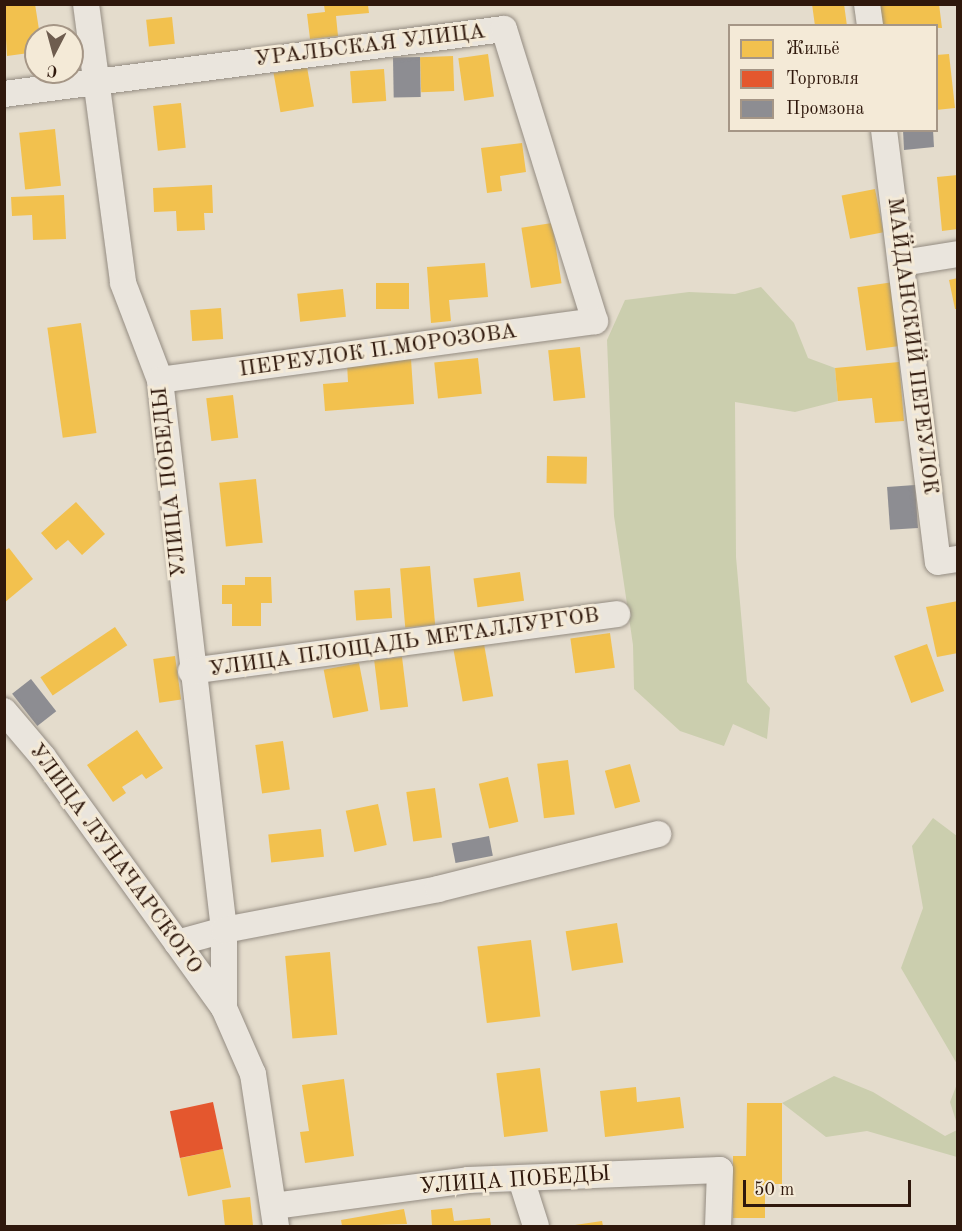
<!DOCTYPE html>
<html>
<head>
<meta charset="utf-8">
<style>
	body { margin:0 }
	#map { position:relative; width:962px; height:1231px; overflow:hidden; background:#e4dccc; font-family:"Old Standard TT",serif }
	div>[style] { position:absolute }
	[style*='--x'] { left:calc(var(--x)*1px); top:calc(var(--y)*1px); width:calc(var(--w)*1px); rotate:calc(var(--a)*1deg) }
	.green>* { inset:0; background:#cbceae }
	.homes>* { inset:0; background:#f2c14e; transform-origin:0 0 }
	.shops>* { inset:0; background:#e4572e; transform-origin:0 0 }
	.industry>* { inset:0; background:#8d8d92; transform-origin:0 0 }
	.roads { filter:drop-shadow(0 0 2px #948c82) drop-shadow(0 0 2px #948c82) }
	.minor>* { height:26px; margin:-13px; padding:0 13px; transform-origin:13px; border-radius:13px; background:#eae5dd }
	span { translate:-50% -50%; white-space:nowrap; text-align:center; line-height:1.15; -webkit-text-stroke:6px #f4ead7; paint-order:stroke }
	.street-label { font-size:22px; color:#2f180c }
	.frame { position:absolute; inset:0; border:6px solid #2f180c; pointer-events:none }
	.legend { position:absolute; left:728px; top:24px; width:210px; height:108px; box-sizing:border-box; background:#f4ead7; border:2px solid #a59686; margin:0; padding:8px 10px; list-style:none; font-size:18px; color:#2f180c }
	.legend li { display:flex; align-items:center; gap:12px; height:30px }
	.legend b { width:30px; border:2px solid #a59686 }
	.north { position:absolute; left:24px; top:24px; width:60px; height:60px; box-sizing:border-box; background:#f4ead7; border:2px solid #a59686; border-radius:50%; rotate:186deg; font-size:16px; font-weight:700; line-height:24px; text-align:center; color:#2f180c }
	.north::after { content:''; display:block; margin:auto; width:21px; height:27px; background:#6e5d4f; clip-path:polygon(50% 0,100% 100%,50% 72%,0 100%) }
	.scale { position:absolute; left:743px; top:1180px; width:168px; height:27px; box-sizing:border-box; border:3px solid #2f180c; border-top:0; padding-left:8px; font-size:18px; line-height:21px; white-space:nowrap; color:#2f180c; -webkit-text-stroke:4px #f4ead7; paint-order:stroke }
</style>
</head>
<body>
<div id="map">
	<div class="green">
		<i style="clip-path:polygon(761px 287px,794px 323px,808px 358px,835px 368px,838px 401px,795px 412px,735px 402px,736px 557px,747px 682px,770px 708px,767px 739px,733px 724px,724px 746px,680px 731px,634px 689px,633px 645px,614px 516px,607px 340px,625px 300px,689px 292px,735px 294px)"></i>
		<i style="clip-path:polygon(933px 818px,957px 836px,957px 1064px,901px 968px,923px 908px,912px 846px)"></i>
		<i style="clip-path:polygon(834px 1076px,873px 1092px,945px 1136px,957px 1130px,957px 1157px,867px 1131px,826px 1137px,782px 1103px)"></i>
		<i style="clip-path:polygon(957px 1084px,957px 1124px,950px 1102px)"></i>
	</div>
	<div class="homes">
		<i style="clip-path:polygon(35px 4px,40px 36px,36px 36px,36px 52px,7px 56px,4px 5px)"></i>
		<i style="clip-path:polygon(812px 4px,844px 4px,847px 26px,815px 26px)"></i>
		<i style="clip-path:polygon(892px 4px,939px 4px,942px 28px,881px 26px,878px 6px)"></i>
		<i style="clip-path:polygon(324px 5px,368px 5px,369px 13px,336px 16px,338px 36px,310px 39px,307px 14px,325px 12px)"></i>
		<i style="left:172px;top:17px;width:27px;height:26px;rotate:84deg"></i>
		<i style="left:488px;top:54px;width:43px;height:30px;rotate:82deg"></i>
		<i style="clip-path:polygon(949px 54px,955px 108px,936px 110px,936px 55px)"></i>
		<i style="left:453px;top:56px;width:35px;height:33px;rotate:88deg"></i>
		<i style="left:307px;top:67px;width:40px;height:34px;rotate:80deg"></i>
		<i style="left:384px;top:69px;width:32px;height:34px;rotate:86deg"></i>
		<i style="left:181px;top:103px;width:45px;height:28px;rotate:84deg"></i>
		<i style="left:55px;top:129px;width:57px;height:36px;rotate:84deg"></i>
		<i style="clip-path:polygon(522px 143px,526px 172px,500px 176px,502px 191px,487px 193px,481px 148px)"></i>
		<i style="clip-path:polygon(958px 175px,958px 229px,942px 231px,937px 177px)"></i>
		<i style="clip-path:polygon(212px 185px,213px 213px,204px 213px,205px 230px,177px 231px,176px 211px,154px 212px,153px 188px)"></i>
		<i style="left:875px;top:189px;width:44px;height:34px;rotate:79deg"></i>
		<i style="clip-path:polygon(64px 195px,66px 239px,33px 240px,32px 215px,12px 216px,11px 197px)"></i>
		<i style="left:552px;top:223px;width:61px;height:31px;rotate:81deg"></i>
		<i style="clip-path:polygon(485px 263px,488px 297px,449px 300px,451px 321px,431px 323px,427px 267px)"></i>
		<i style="clip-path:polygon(958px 278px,958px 309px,955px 309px,949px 280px)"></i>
		<i style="left:894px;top:282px;width:64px;height:37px;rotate:82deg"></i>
		<i style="left:409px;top:283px;width:26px;height:33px;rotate:90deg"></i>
		<i style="left:343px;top:289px;width:28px;height:46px;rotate:84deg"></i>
		<i style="left:221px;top:308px;width:31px;height:31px;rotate:86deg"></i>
		<i style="left:81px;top:323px;width:111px;height:34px;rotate:82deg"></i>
		<i style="left:580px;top:347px;width:51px;height:32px;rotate:84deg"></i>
		<i style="left:478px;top:358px;width:36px;height:44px;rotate:84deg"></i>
		<i style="clip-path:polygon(411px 359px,414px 404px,325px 411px,323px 384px,348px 382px,347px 363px)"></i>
		<i style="clip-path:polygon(899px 362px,904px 421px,875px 423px,872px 398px,838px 401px,835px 368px)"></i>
		<i style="left:233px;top:395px;width:43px;height:27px;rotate:83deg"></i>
		<i style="left:547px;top:456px;width:40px;height:27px;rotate:1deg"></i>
		<i style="left:256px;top:479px;width:64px;height:37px;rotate:84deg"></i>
		<i style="clip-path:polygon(76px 502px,105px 534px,82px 555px,68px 540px,56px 550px,41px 533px)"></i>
		<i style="clip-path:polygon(9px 548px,33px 579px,4px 603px,4px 551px)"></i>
		<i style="left:430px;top:566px;width:59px;height:30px;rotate:85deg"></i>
		<i style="left:520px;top:572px;width:29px;height:47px;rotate:82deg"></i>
		<i style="clip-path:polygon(245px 577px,271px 577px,272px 603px,261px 603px,261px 626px,232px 626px,232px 604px,222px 604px,222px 585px,245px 585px)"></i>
		<i style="left:390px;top:588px;width:30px;height:36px;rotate:86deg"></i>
		<i style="clip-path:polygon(958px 601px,958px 653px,937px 657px,926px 607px)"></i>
		<i style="left:115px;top:627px;width:22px;height:90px;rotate:56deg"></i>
		<i style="left:610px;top:633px;width:35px;height:40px;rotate:82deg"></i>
		<i style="left:484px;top:644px;width:53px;height:31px;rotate:80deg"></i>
		<i style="left:927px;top:644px;width:50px;height:35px;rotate:70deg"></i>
		<i style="left:175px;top:656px;width:44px;height:22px;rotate:82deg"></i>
		<i style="left:402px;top:657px;width:50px;height:28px;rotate:83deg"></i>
		<i style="left:359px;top:663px;width:49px;height:36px;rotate:79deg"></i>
		<i style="clip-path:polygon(137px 730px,163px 768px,146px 779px,142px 774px,122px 787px,126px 793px,113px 802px,87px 765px)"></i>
		<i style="left:283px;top:741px;width:49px;height:28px;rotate:82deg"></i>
		<i style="left:568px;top:760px;width:55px;height:31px;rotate:83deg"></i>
		<i style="left:630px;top:764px;width:39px;height:26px;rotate:75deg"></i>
		<i style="left:508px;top:777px;width:46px;height:30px;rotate:77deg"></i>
		<i style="left:435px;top:788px;width:50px;height:29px;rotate:82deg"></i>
		<i style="left:378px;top:804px;width:42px;height:33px;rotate:78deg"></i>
		<i style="left:321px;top:829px;width:28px;height:53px;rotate:84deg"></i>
		<i style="left:617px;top:923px;width:40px;height:52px;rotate:81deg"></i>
		<i style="left:531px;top:940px;width:77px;height:54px;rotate:83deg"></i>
		<i style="left:330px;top:952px;width:83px;height:45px;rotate:85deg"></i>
		<i style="left:540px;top:1068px;width:64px;height:44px;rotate:83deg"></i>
		<i style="clip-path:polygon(344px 1079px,354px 1156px,305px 1163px,300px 1132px,309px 1131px,302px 1085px)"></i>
		<i style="clip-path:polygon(636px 1087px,637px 1102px,680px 1097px,684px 1128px,605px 1137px,600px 1091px)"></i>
		<i style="clip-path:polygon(747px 1103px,782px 1103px,782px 1184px,765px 1184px,765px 1218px,733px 1218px,733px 1156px,746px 1156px)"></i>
		<i style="left:223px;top:1149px;width:39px;height:44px;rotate:78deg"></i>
		<i style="left:250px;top:1197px;width:29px;height:28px;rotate:84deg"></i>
		<i style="clip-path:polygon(452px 1208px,454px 1221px,490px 1218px,491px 1226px,432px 1226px,431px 1210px)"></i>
		<i style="clip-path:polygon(404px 1209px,407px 1224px,342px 1226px,341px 1220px)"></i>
		<i style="clip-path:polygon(602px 1221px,603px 1226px,575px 1226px,575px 1225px)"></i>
	</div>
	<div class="shops">
		<i style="left:213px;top:1102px;width:48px;height:44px;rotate:78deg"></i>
	</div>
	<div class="industry">
		<i style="left:420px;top:57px;width:40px;height:27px;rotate:89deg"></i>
		<i style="clip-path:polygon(903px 130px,933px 130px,934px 147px,904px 150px)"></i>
		<i style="left:915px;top:485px;width:43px;height:28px;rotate:86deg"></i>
		<i style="left:31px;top:679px;width:41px;height:24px;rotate:52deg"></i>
		<i style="left:489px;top:836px;width:20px;height:38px;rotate:79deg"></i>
	</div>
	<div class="roads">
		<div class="minor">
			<i style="--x:86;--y:4;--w:281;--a:82.4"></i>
			<i style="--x:123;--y:283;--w:104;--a:69.1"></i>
			<i style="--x:160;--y:380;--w:554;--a:83.36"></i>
			<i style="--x:224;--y:930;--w:78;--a:90"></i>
			<i style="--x:224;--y:1008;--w:72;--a:66.3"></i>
			<i style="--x:253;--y:1074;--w:154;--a:81.4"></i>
			<i style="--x:867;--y:4;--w:22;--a:82"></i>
			<i style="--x:4;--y:94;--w:504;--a:-7.41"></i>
			<i style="--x:504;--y:29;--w:306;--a:72.7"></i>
			<i style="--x:595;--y:321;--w:439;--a:172.3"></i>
			<i style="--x:884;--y:130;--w:435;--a:82.9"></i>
			<i style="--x:938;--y:562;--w:20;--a:-9"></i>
			<i style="--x:902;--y:263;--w:57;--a:-9.1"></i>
			<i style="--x:191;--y:671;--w:430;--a:-7.6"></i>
			<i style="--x:4;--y:711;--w:60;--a:49.7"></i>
			<i style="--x:43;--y:757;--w:309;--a:54.2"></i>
			<i style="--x:177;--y:943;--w:49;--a:-15.5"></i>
			<i style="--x:224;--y:930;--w:218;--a:-10.8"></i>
			<i style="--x:438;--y:889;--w:227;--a:-14"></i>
			<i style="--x:521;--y:1179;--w:49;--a:72.3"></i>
			<i style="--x:274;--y:1206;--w:196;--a:-7.6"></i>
			<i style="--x:468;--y:1180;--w:252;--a:-2.3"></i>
			<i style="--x:720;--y:1170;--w:56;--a:92"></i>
		</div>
	</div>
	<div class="street-label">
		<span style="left:370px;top:46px;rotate:-7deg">УРАЛЬСКАЯ УЛИЦА</span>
		<span style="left:912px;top:346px;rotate:83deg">МАЙДАНСКИЙ ПЕРЕУЛОК</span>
		<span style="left:378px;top:351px;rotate:-8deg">ПЕРЕУЛОК П.МОРОЗОВА</span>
		<span style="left:170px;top:482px;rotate:-96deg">УЛИЦА ПОБЕДЫ</span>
		<span style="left:404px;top:643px;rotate:-8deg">УЛИЦА ПЛОЩАДЬ МЕТАЛЛУРГОВ</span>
		<span style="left:115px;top:859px;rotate:54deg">УЛИЦА ЛУНАЧАРСКОГО</span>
		<span style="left:515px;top:1181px;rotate:-4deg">УЛИЦА ПОБЕДЫ</span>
	</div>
	<div class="frame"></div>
	<ul class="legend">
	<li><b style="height:16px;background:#f2c14e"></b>Жильё</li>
	<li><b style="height:16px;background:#e4572e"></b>Торговля</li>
	<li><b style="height:16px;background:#8d8d92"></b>Промзона</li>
	</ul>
	<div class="north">С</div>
	<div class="scale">50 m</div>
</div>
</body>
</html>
